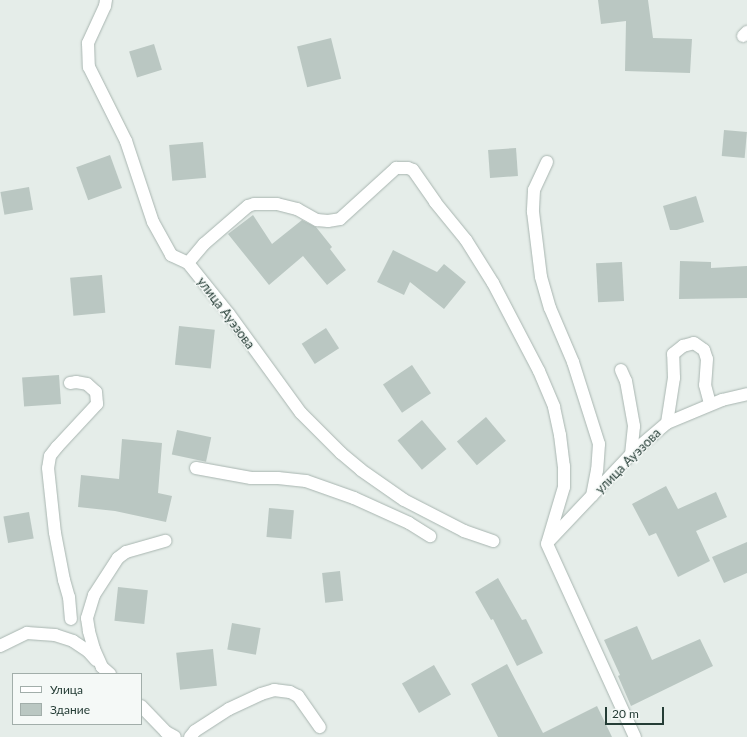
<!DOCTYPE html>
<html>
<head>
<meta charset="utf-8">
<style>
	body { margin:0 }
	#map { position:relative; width:747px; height:737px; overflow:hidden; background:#e5ede9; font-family:Lato,sans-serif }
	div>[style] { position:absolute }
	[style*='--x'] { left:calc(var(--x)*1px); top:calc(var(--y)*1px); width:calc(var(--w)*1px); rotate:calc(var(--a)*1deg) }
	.building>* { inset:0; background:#bac7c2; transform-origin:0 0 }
	.roads { filter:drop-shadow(0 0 1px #a8b5b0) drop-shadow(0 0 1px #a8b5b0) }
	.minor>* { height:12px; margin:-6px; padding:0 6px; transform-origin:6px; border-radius:6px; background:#fff }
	span { translate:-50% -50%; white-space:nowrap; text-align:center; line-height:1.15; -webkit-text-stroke:3px #f5f9f7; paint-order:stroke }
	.street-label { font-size:13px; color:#253d36 }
	.legend { position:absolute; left:12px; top:673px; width:130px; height:52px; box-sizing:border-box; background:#f5f9f7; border:1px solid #a2aeaa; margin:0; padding:5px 7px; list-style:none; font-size:12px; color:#253d36 }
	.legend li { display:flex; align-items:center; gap:8px; height:20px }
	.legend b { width:20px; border:1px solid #a2aeaa }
	.scale { position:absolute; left:605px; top:707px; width:59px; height:18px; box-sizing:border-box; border:2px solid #253d36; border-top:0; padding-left:5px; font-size:12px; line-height:14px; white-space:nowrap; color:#253d36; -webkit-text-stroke:3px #f5f9f7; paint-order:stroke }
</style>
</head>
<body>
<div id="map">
	<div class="building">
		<i style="clip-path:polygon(598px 0,648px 0,653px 38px,692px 39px,690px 73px,625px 71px,626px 21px,601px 24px)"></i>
		<i style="left:331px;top:38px;width:42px;height:35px;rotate:76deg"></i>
		<i style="left:154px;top:44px;width:27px;height:26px;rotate:73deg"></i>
		<i style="left:724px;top:130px;width:23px;height:26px;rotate:5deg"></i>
		<i style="left:203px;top:142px;width:36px;height:34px;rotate:85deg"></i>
		<i style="left:516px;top:148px;width:28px;height:28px;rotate:86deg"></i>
		<i style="left:110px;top:155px;width:35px;height:36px;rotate:70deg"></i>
		<i style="left:29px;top:187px;width:23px;height:29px;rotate:80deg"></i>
		<i style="clip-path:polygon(696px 196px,704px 222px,677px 230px,670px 230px,663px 206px)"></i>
		<i style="clip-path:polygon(253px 215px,272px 244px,302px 220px,316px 227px,332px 247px,330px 249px,346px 270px,327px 285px,303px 256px,269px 285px,228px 234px)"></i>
		<i style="clip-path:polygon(393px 250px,437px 272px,444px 264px,466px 282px,444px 309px,410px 282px,404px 295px,377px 282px)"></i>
		<i style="clip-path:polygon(680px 261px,711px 262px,711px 268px,747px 266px,747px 298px,679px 299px)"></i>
		<i style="left:622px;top:262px;width:39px;height:26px;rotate:87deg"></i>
		<i style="left:102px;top:275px;width:38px;height:32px;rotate:85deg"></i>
		<i style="left:179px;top:326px;width:36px;height:39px;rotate:6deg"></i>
		<i style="left:326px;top:328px;width:24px;height:29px;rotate:57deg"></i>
		<i style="left:412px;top:365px;width:34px;height:35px;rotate:56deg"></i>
		<i style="left:59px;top:375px;width:29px;height:37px;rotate:86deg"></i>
		<i style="left:486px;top:417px;width:31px;height:38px;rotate:50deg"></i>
		<i style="left:422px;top:420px;width:38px;height:32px;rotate:50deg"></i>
		<i style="left:177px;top:430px;width:35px;height:25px;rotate:12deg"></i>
		<i style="clip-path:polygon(122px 439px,162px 443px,158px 493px,172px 496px,166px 522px,115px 511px,78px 507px,81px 475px,119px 479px)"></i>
		<i style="clip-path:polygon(666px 486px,678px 509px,716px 492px,727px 517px,696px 531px,710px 561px,678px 577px,656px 533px,649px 536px,632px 504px)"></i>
		<i style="left:269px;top:508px;width:25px;height:29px;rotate:5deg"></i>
		<i style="left:29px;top:512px;width:27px;height:26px;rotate:80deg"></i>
		<i style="clip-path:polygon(747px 542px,747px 573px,724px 583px,712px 557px)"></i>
		<i style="left:340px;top:571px;width:30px;height:18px;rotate:84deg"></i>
		<i style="clip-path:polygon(498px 578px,522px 620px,526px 619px,543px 653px,517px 666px,493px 619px,491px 620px,475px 592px)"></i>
		<i style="left:118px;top:587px;width:30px;height:34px;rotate:6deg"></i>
		<i style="left:232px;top:623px;width:29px;height:27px;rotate:10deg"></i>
		<i style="clip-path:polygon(637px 626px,652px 660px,700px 639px,713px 666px,631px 706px,618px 676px,620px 675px,604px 640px)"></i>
		<i style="left:213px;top:649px;width:37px;height:37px;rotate:84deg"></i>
		<i style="clip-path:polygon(507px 664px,543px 733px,597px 706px,612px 737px,498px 737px,471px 684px)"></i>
		<i style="left:434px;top:665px;width:34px;height:37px;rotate:60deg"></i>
	</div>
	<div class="roads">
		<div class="minor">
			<i style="--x:106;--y:0;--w:6;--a:99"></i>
			<i style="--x:105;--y:6;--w:41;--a:114.7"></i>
			<i style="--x:88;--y:43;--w:24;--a:88"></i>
			<i style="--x:89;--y:67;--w:83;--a:63.4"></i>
			<i style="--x:126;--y:141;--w:85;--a:71.6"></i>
			<i style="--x:153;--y:222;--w:38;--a:61"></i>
			<i style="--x:171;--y:255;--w:19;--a:25"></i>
			<i style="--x:188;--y:263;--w:65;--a:51.2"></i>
			<i style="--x:229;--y:314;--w:122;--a:54"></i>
			<i style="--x:301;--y:413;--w:57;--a:45"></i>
			<i style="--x:341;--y:453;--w:26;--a:40"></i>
			<i style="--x:361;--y:470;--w:52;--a:34.9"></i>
			<i style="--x:404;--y:500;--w:68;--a:27.3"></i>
			<i style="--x:464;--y:531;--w:31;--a:19"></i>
			<i style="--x:743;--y:36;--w:6;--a:-45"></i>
			<i style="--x:547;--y:162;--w:31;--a:115"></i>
			<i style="--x:534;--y:190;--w:22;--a:93"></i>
			<i style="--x:533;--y:212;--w:65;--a:83"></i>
			<i style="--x:541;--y:277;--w:32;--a:74"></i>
			<i style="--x:550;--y:308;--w:59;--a:66.9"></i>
			<i style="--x:573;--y:362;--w:86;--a:72.4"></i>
			<i style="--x:599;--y:444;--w:26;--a:94"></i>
			<i style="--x:597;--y:470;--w:26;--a:101"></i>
			<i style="--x:188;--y:263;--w:25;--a:-50"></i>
			<i style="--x:204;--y:244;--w:58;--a:-40.8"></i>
			<i style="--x:248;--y:206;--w:6;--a:-18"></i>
			<i style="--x:254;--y:204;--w:23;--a:0"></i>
			<i style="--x:277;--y:204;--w:21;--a:14"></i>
			<i style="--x:297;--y:209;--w:23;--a:29"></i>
			<i style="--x:317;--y:220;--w:11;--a:5"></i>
			<i style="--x:328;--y:221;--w:12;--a:-9"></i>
			<i style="--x:340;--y:219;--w:76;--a:-42.3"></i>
			<i style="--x:396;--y:168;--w:12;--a:0"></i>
			<i style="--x:408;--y:168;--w:5;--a:22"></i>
			<i style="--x:413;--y:170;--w:39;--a:55"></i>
			<i style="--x:435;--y:202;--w:49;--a:50.8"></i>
			<i style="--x:466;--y:240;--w:51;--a:57.9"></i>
			<i style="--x:493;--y:283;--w:99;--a:62.4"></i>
			<i style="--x:539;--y:371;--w:39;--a:67"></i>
			<i style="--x:554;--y:407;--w:29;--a:78"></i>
			<i style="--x:560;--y:435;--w:31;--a:83"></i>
			<i style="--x:564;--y:466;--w:21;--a:90"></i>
			<i style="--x:564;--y:487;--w:59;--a:106.6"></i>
			<i style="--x:547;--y:544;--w:212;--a:65.5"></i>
			<i style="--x:621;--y:370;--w:12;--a:66"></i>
			<i style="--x:626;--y:381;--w:46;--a:79.9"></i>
			<i style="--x:634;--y:426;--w:29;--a:96"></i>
			<i style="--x:70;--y:383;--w:6;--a:-9"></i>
			<i style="--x:76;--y:382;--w:11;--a:10"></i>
			<i style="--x:87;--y:384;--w:12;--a:42"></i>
			<i style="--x:96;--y:392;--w:12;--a:85"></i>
			<i style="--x:97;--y:404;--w:59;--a:132.9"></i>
			<i style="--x:57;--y:447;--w:11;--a:128"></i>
			<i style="--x:50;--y:456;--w:12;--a:99"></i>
			<i style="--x:48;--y:468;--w:65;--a:83.9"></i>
			<i style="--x:55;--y:533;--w:48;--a:79.2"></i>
			<i style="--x:64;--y:580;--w:18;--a:74"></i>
			<i style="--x:69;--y:597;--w:22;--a:85"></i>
			<i style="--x:667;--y:423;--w:46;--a:-81.2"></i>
			<i style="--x:674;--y:378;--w:24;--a:-92"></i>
			<i style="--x:673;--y:354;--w:13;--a:-39"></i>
			<i style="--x:683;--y:346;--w:11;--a:-15"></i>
			<i style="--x:694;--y:343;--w:12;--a:35"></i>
			<i style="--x:704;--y:350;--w:9;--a:72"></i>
			<i style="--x:707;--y:359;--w:26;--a:94"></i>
			<i style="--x:705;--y:385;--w:20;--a:75"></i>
			<i style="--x:196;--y:468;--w:56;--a:10.3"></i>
			<i style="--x:251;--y:478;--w:27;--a:0"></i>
			<i style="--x:278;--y:478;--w:28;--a:6"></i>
			<i style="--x:306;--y:481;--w:51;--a:19.5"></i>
			<i style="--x:354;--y:498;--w:60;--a:24.4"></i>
			<i style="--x:409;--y:523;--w:25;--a:32"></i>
			<i style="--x:549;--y:541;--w:125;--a:-46.6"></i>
			<i style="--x:635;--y:450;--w:42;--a:-40.2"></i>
			<i style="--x:667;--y:423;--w:60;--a:-22.7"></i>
			<i style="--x:722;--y:400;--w:26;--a:-13"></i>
			<i style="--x:0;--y:646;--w:30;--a:-26"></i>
			<i style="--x:27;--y:633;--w:28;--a:4"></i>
			<i style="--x:55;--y:635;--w:19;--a:18"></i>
			<i style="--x:73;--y:641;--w:18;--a:34"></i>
			<i style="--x:88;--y:651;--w:12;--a:48"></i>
			<i style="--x:110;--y:674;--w:11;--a:-139"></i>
			<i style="--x:102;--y:667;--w:20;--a:-114"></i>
			<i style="--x:94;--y:649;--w:19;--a:-106"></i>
			<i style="--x:89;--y:631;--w:13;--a:-99"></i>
			<i style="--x:87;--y:618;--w:24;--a:-73"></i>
			<i style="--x:94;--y:595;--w:44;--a:-57"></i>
			<i style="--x:118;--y:558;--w:10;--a:-37"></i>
			<i style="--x:126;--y:552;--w:41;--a:-15.8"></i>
			<i style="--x:141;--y:706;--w:36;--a:46"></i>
			<i style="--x:166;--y:732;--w:10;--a:29"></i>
			<i style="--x:190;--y:737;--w:8;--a:-50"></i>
			<i style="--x:195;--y:731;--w:40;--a:-32.9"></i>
			<i style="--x:229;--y:709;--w:35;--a:-25"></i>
			<i style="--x:261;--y:694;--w:14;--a:-17"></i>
			<i style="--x:274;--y:690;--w:16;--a:7"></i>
			<i style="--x:290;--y:692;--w:9;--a:27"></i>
			<i style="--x:298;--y:696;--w:38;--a:55"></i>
		</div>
	</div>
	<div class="street-label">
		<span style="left:226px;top:313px;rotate:53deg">улица Ауэзова</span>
		<span style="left:628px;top:461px;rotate:-45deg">улица Ауэзова</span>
	</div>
	<ul class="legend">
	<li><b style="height:5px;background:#fff"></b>Улица</li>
	<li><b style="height:11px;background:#bac7c2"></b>Здание</li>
	</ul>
	<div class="scale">20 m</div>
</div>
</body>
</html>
